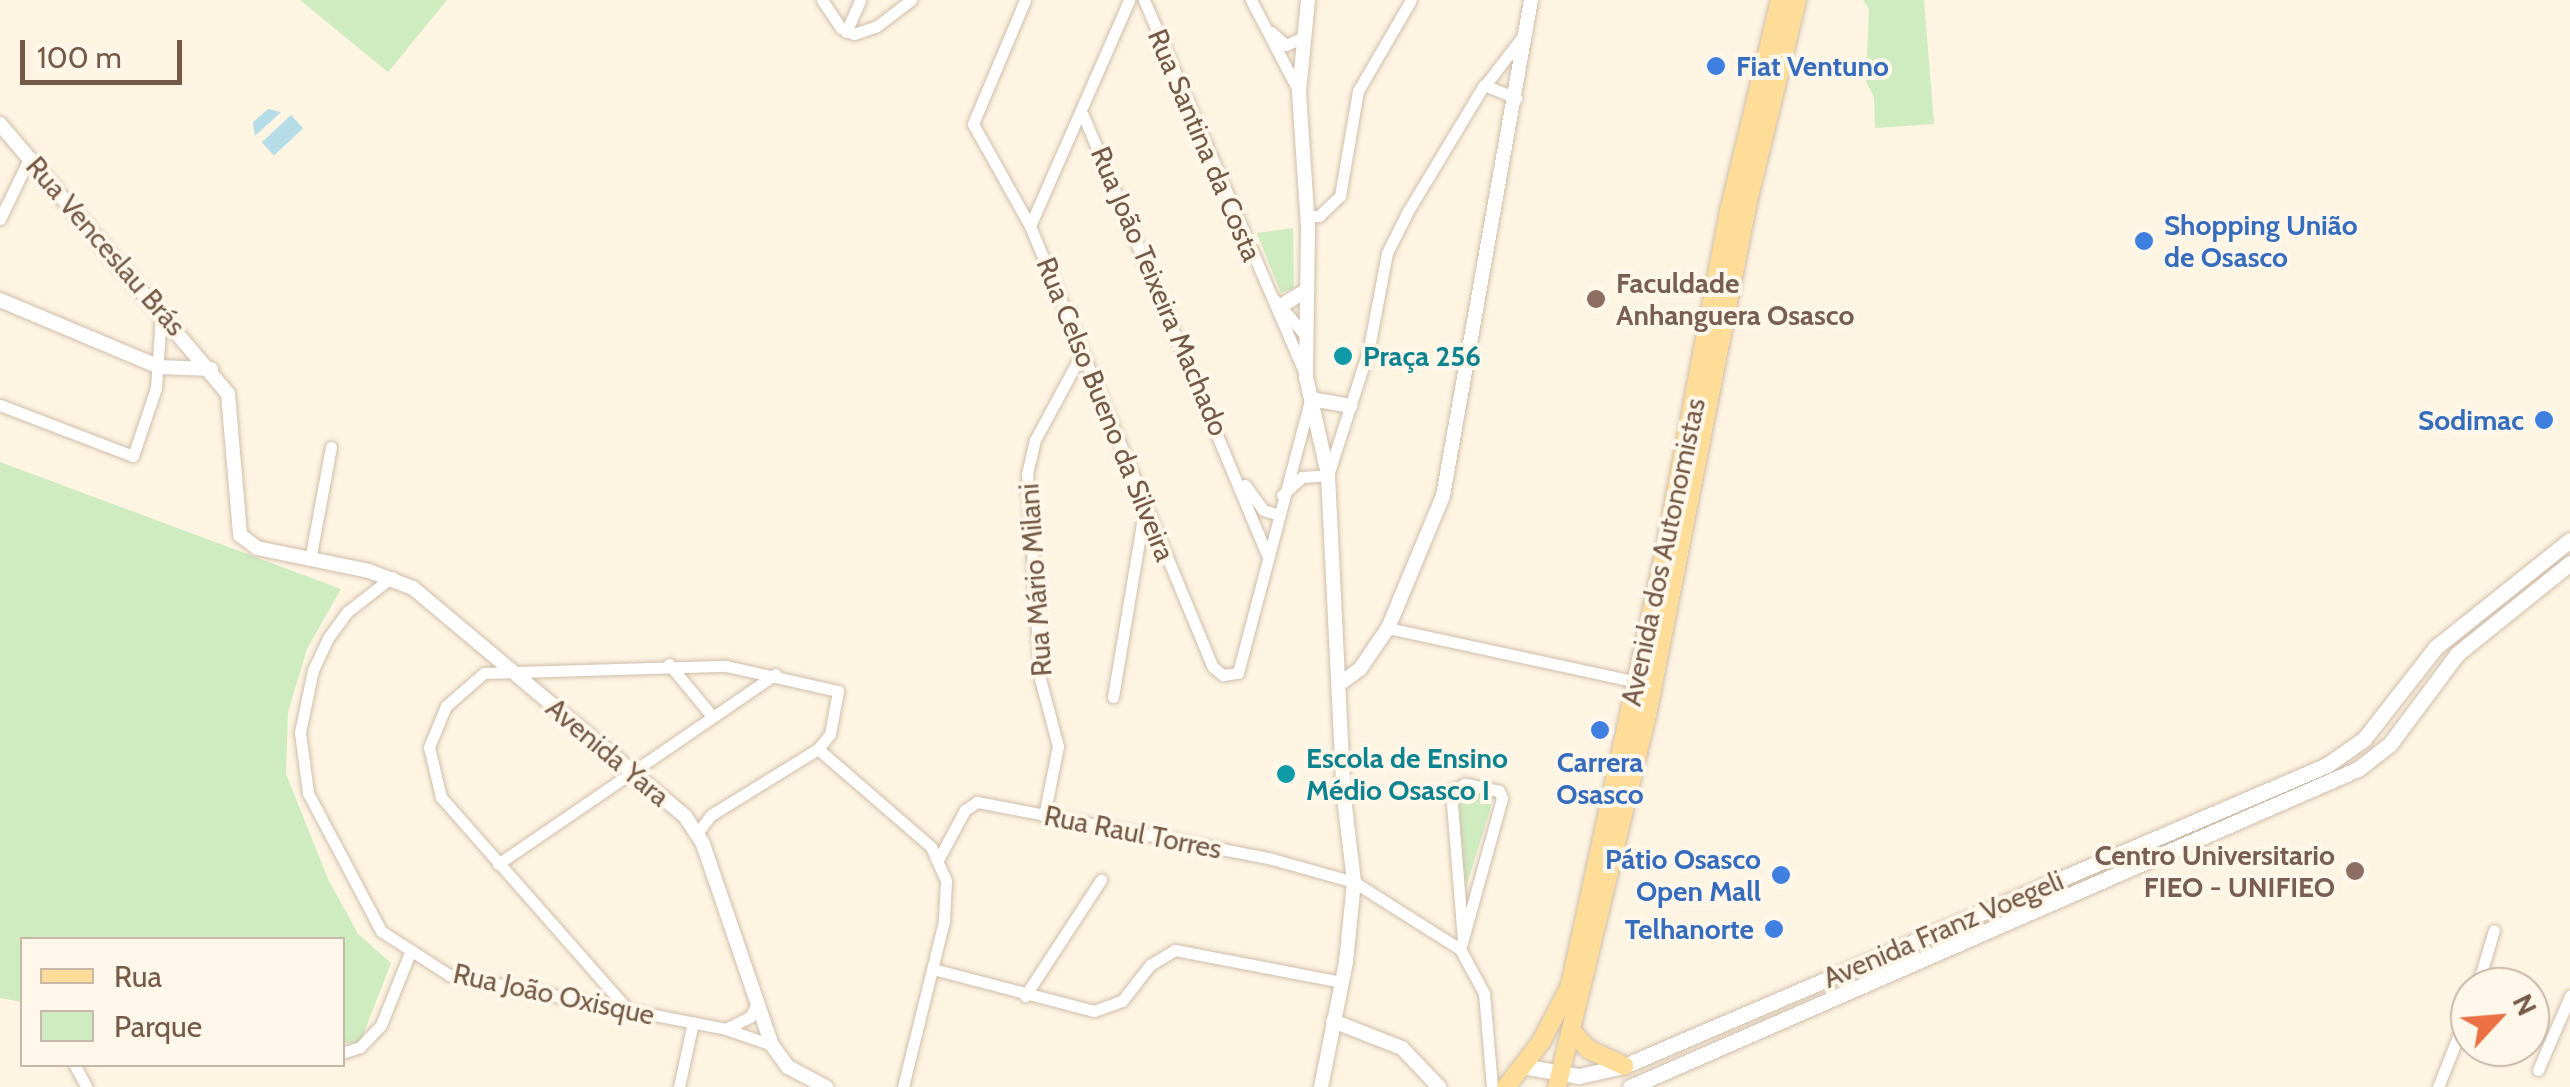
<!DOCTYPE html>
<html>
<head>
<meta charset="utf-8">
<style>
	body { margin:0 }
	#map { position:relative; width:2570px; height:1087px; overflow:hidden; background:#fdf4e2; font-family:Cabin,sans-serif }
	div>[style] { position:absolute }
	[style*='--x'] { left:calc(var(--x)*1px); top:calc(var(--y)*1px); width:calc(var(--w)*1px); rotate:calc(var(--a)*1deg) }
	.green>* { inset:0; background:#cfebc0 }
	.water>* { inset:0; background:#b6dde7; transform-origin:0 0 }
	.roads { filter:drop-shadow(0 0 2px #d0beab) drop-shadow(0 0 2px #d0beab) }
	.minor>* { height:11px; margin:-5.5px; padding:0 5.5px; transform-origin:5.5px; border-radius:5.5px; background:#fff }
	.tertiary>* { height:14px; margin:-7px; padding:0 7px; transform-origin:7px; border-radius:7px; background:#fff }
	.secondary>* { height:15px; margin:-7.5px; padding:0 7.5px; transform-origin:7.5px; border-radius:7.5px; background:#fff }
	.primary>* { height:18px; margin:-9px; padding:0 9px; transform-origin:9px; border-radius:9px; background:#fedd98 }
	.dots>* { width:28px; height:28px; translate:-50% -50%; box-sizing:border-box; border:5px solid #fff7e9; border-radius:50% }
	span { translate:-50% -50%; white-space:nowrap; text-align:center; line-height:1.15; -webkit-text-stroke:8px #fff7e9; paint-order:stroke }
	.shop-label { font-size:28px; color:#366cbe; font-weight:700 }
	.left { translate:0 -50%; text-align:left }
	.right { translate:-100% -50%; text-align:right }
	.street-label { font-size:28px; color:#755a48 }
	.education-label { font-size:28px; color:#785e54; font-weight:700 }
	.culture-label { font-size:28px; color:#0d838f; font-weight:700 }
	.legend { position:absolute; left:20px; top:937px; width:325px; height:130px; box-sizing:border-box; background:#fff7e9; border:2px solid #c8b8a9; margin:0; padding:12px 18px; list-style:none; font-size:30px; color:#755a48 }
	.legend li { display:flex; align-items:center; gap:20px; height:50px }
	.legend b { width:50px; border:2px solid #c8b8a9 }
	.north { position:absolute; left:2450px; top:967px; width:100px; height:100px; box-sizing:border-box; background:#fff7e9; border:2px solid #c8b8a9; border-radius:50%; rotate:64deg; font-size:28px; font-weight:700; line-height:40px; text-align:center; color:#755a48 }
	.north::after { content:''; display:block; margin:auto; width:35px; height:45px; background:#eb7043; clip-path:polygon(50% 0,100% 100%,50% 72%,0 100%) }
	.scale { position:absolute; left:20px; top:40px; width:162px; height:45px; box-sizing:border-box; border:5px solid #755a48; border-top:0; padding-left:12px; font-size:30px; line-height:35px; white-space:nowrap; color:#755a48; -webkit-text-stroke:8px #fff7e9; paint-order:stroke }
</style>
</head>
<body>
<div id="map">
	<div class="green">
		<i style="clip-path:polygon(300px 0,447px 0,388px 72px)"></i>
		<i style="clip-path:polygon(1863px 0,1924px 0,1934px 124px,1875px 128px,1874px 97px,1866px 82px,1869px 9px)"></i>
		<i style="clip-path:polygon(1293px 228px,1294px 288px,1281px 293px,1257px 233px)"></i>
		<i style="clip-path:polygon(0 462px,341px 589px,307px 649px,288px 712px,286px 774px,328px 879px,358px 934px,391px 963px,360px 1043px,343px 1043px,342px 940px,22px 940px,22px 1002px,0 998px)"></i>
		<i style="clip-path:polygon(1457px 791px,1494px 797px,1463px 897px)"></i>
	</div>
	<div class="water">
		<i style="clip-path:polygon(268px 109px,281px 112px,255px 136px,253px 122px)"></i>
		<i style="left:291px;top:115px;width:18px;height:40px;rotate:47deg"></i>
	</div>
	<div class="roads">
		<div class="minor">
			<i style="--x:822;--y:0;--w:34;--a:56"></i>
			<i style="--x:841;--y:28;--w:14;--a:25"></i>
			<i style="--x:854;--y:34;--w:24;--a:-19"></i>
			<i style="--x:877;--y:26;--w:43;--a:-37.4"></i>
			<i style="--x:1025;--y:0;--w:134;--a:112.8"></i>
			<i style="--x:973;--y:124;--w:117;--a:60.8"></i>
			<i style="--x:1030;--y:226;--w:477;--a:67.5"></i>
			<i style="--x:1213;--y:667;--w:13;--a:39"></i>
			<i style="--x:1223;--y:675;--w:15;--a:-8"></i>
			<i style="--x:1238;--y:673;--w:282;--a:-75.2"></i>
			<i style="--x:1144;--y:0;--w:410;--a:66.7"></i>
			<i style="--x:1251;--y:0;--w:104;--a:62.4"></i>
			<i style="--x:846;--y:32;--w:35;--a:-66"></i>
			<i style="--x:1271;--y:32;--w:20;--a:41"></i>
			<i style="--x:1286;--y:45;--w:17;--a:-24"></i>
			<i style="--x:1486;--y:84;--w:66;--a:-52.4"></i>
			<i style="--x:1083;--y:115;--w:476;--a:67.3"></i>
			<i style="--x:1307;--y:216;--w:12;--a:0"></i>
			<i style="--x:1319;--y:216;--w:29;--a:-44"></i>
			<i style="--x:1340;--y:196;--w:107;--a:-80.3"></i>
			<i style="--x:1358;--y:91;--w:105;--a:-59.8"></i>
			<i style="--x:0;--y:219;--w:69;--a:-64.2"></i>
			<i style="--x:1030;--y:226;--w:247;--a:-66.3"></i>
			<i style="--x:1275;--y:300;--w:46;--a:49.4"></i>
			<i style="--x:0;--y:405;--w:142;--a:21"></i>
			<i style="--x:133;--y:456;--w:72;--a:-71.3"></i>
			<i style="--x:156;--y:388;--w:74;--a:-86.1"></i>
			<i style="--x:1245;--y:485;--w:31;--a:54"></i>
			<i style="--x:1263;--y:510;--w:14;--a:17"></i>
			<i style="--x:1282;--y:495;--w:27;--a:-42"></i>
			<i style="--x:1302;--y:477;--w:26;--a:-4"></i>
			<i style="--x:1328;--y:475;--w:133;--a:-72.1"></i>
			<i style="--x:1369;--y:348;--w:97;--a:-79.3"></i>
			<i style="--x:1387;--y:253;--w:47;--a:-63.4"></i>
			<i style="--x:1408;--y:211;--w:147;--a:-58.9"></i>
			<i style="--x:1484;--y:85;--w:35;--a:22"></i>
			<i style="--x:310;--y:560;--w:115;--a:-79.5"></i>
			<i style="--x:392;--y:577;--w:57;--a:142.1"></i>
			<i style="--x:347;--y:612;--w:32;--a:126"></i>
			<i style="--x:328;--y:638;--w:35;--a:115"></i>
			<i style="--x:313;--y:670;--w:63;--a:101.8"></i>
			<i style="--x:300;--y:732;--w:62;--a:82.5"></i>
			<i style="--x:308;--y:793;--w:156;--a:62.1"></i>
			<i style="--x:381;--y:931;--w:81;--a:32.9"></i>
			<i style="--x:449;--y:975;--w:282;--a:11"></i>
			<i style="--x:726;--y:1029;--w:49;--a:19.2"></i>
			<i style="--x:1388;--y:628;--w:255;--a:12.2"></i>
			<i style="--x:669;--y:664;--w:67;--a:50.4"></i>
			<i style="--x:1113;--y:697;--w:194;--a:-80.5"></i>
			<i style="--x:1044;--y:816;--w:71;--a:-78.7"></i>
			<i style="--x:1058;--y:746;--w:69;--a:-105"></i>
			<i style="--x:1040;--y:679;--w:205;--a:-93.6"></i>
			<i style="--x:1027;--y:474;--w:35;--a:-77"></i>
			<i style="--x:1035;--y:440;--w:99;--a:-61.6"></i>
			<i style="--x:698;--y:832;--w:21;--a:-53"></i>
			<i style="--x:711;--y:815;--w:126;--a:-31.7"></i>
			<i style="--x:818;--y:749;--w:150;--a:40.9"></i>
			<i style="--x:931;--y:847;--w:37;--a:66"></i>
			<i style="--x:946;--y:881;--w:40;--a:92.9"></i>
			<i style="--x:944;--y:921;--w:171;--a:103.9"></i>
			<i style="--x:939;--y:858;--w:55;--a:-61.6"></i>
			<i style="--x:965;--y:810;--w:14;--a:-34"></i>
			<i style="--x:977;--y:802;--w:300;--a:10.9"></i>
			<i style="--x:1272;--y:859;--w:85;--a:15.7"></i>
			<i style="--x:1354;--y:882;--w:125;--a:32.3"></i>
			<i style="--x:1460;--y:949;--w:50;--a:61.4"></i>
			<i style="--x:1484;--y:993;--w:94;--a:85.1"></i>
			<i style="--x:498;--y:864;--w:336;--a:-34.4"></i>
			<i style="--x:1460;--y:949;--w:10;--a:-73"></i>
			<i style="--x:1463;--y:939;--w:146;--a:-74.5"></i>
			<i style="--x:1502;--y:798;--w:8;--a:-113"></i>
			<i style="--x:1499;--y:791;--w:35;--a:-168"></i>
			<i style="--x:1465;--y:784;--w:16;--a:153"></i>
			<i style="--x:1451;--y:791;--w:148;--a:85.4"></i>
			<i style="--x:933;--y:969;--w:166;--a:14.6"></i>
			<i style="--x:1094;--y:1011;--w:30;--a:-20"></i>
			<i style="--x:1122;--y:1001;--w:46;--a:-52.1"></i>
			<i style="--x:1150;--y:965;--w:29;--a:-31"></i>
			<i style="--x:1175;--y:950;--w:169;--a:10.9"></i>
			<i style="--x:2477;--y:987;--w:59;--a:-73.4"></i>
			<i style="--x:1025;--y:996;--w:139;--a:-56.8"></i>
			<i style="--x:629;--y:1011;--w:285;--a:-131.3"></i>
			<i style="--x:441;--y:797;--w:51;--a:-103.5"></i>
			<i style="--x:429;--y:747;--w:44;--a:-67.5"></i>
			<i style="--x:446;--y:706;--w:50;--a:-41"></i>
			<i style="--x:484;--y:673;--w:242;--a:-1.7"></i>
			<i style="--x:726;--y:666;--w:115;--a:12.6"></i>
			<i style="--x:838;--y:691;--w:44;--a:100.5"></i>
			<i style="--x:830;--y:734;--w:19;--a:129"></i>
			<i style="--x:726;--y:1029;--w:27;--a:-27"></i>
			<i style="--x:750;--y:1017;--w:17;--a:-62"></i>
			<i style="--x:342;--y:1053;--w:19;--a:-18"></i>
			<i style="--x:360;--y:1047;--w:30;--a:-46"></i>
			<i style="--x:381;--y:1025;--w:75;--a:-68.2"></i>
			<i style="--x:74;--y:1064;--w:26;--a:61"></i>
			<i style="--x:2538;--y:1070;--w:81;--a:-66.6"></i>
			<i style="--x:679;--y:1087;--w:66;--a:-77.8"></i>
			<i style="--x:2438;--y:1087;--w:87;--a:-68.4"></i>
		</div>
		<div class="tertiary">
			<i style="--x:1308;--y:0;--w:92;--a:95.6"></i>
			<i style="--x:1299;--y:92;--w:136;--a:86.2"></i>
			<i style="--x:1308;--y:228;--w:149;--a:90.8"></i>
			<i style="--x:1306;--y:377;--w:100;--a:77.3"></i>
			<i style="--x:1328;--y:475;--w:322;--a:87.2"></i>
			<i style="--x:1344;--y:797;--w:86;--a:83.3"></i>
			<i style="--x:1354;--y:882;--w:80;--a:95.7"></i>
			<i style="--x:1346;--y:962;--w:127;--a:101.3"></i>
			<i style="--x:0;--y:124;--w:353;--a:49.8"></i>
			<i style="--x:228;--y:394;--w:142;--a:85.1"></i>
			<i style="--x:240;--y:535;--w:21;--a:37"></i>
			<i style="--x:257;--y:548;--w:114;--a:11.6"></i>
			<i style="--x:369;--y:571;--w:47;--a:21.1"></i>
			<i style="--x:413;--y:588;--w:355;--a:40"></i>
			<i style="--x:685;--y:816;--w:33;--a:57"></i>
			<i style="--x:703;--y:844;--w:213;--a:71.1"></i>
			<i style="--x:772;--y:1045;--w:27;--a:54"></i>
			<i style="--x:788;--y:1067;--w:43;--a:27.8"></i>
			<i style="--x:0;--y:300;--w:173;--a:22.8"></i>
			<i style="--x:159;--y:367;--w:52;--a:2.2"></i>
			<i style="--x:1281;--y:306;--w:31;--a:-32"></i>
			<i style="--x:1311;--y:399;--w:40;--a:10"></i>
			<i style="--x:1342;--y:682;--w:22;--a:-36"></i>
			<i style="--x:1360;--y:669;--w:50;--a:-55.7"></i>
			<i style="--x:1388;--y:628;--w:143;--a:-67.4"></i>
			<i style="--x:1443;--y:496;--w:504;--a:-79.94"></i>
			<i style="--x:1333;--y:1021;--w:74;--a:21.4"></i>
			<i style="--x:1402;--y:1048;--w:54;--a:46.5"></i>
		</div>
		<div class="secondary">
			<i style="--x:1522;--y:1066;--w:58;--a:10"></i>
			<i style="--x:1579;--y:1076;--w:46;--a:-12.5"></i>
			<i style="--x:1624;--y:1066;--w:765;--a:-23.18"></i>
			<i style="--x:2327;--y:765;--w:45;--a:-35.1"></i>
			<i style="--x:2364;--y:739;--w:117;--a:-52"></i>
			<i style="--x:2436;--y:647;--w:171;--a:-38.6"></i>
			<i style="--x:1630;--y:1087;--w:794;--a:-23.6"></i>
			<i style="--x:2358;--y:769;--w:41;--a:-38"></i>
			<i style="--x:2390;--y:744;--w:112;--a:-53.3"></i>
			<i style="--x:2457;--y:654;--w:145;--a:-38.8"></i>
		</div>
		<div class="primary">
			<i style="--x:1575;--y:1035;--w:19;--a:47"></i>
			<i style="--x:1588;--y:1049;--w:40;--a:25"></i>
			<i style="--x:1506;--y:1087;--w:57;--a:-52.1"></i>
			<i style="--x:1541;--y:1042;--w:63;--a:-62.6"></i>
			<i style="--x:1570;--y:986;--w:446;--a:-77.7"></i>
			<i style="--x:1665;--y:550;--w:345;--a:-79.3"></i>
			<i style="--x:1729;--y:211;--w:217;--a:-76.4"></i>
			<i style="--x:1557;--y:1087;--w:383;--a:-76.4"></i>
			<i style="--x:1647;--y:715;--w:524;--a:-78.88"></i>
			<i style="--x:1748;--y:201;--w:207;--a:-76.3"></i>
		</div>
	</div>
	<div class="dots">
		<i style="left:1716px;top:66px;background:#3f7fe0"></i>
		<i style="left:2144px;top:241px;background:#3f7fe0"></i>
		<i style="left:1596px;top:299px;background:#8d6e63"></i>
		<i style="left:1343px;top:356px;background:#0f9aa8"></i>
		<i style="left:2544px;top:420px;background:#3f7fe0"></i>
		<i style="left:1600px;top:730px;background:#3f7fe0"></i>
		<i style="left:1286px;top:774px;background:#0f9aa8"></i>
		<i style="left:2355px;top:871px;background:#8d6e63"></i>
		<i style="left:1781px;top:875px;background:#3f7fe0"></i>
		<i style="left:1774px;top:929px;background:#3f7fe0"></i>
	</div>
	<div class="shop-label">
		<span class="left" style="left:1736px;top:66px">Fiat Ventuno</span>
		<span class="left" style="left:2164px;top:241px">Shopping União<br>de Osasco</span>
		<span class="right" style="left:2524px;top:420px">Sodimac</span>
		<span style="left:1600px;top:778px">Carrera<br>Osasco</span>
		<span class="right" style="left:1761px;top:875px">Pátio Osasco<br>Open Mall</span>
		<span class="right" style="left:1754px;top:929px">Telhanorte</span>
	</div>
	<div class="street-label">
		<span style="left:1205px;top:145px;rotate:67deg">Rua Santina da Costa</span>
		<span style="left:106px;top:246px;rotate:49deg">Rua Venceslau Brás</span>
		<span style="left:1160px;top:291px;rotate:67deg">Rua João Teixeira Machado</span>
		<span style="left:1106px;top:409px;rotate:68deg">Rua Celso Bueno da Silveira</span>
		<span style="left:1663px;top:552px;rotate:-78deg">Avenida dos Autonomistas</span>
		<span style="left:1035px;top:580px;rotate:-94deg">Rua Mário Milani</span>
		<span style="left:608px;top:752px;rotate:40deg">Avenida Yara</span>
		<span style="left:1133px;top:832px;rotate:11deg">Rua Raul Torres</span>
		<span style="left:1943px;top:929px;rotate:-23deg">Avenida Franz Voegeli</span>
		<span style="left:554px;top:994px;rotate:12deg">Rua João Oxisque</span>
	</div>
	<div class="education-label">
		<span class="left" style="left:1616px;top:299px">Faculdade<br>Anhanguera Osasco</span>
		<span class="right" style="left:2335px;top:871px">Centro Universitario<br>FIEO - UNIFIEO</span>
	</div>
	<div class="culture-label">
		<span class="left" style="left:1363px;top:356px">Praça 256</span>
		<span class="left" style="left:1306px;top:774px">Escola de Ensino<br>Médio Osasco I</span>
	</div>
	<ul class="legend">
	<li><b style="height:12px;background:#fedd98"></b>Rua</li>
	<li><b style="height:28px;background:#cfebc0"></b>Parque</li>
	</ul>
	<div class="north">N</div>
	<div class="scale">100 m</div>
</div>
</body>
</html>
